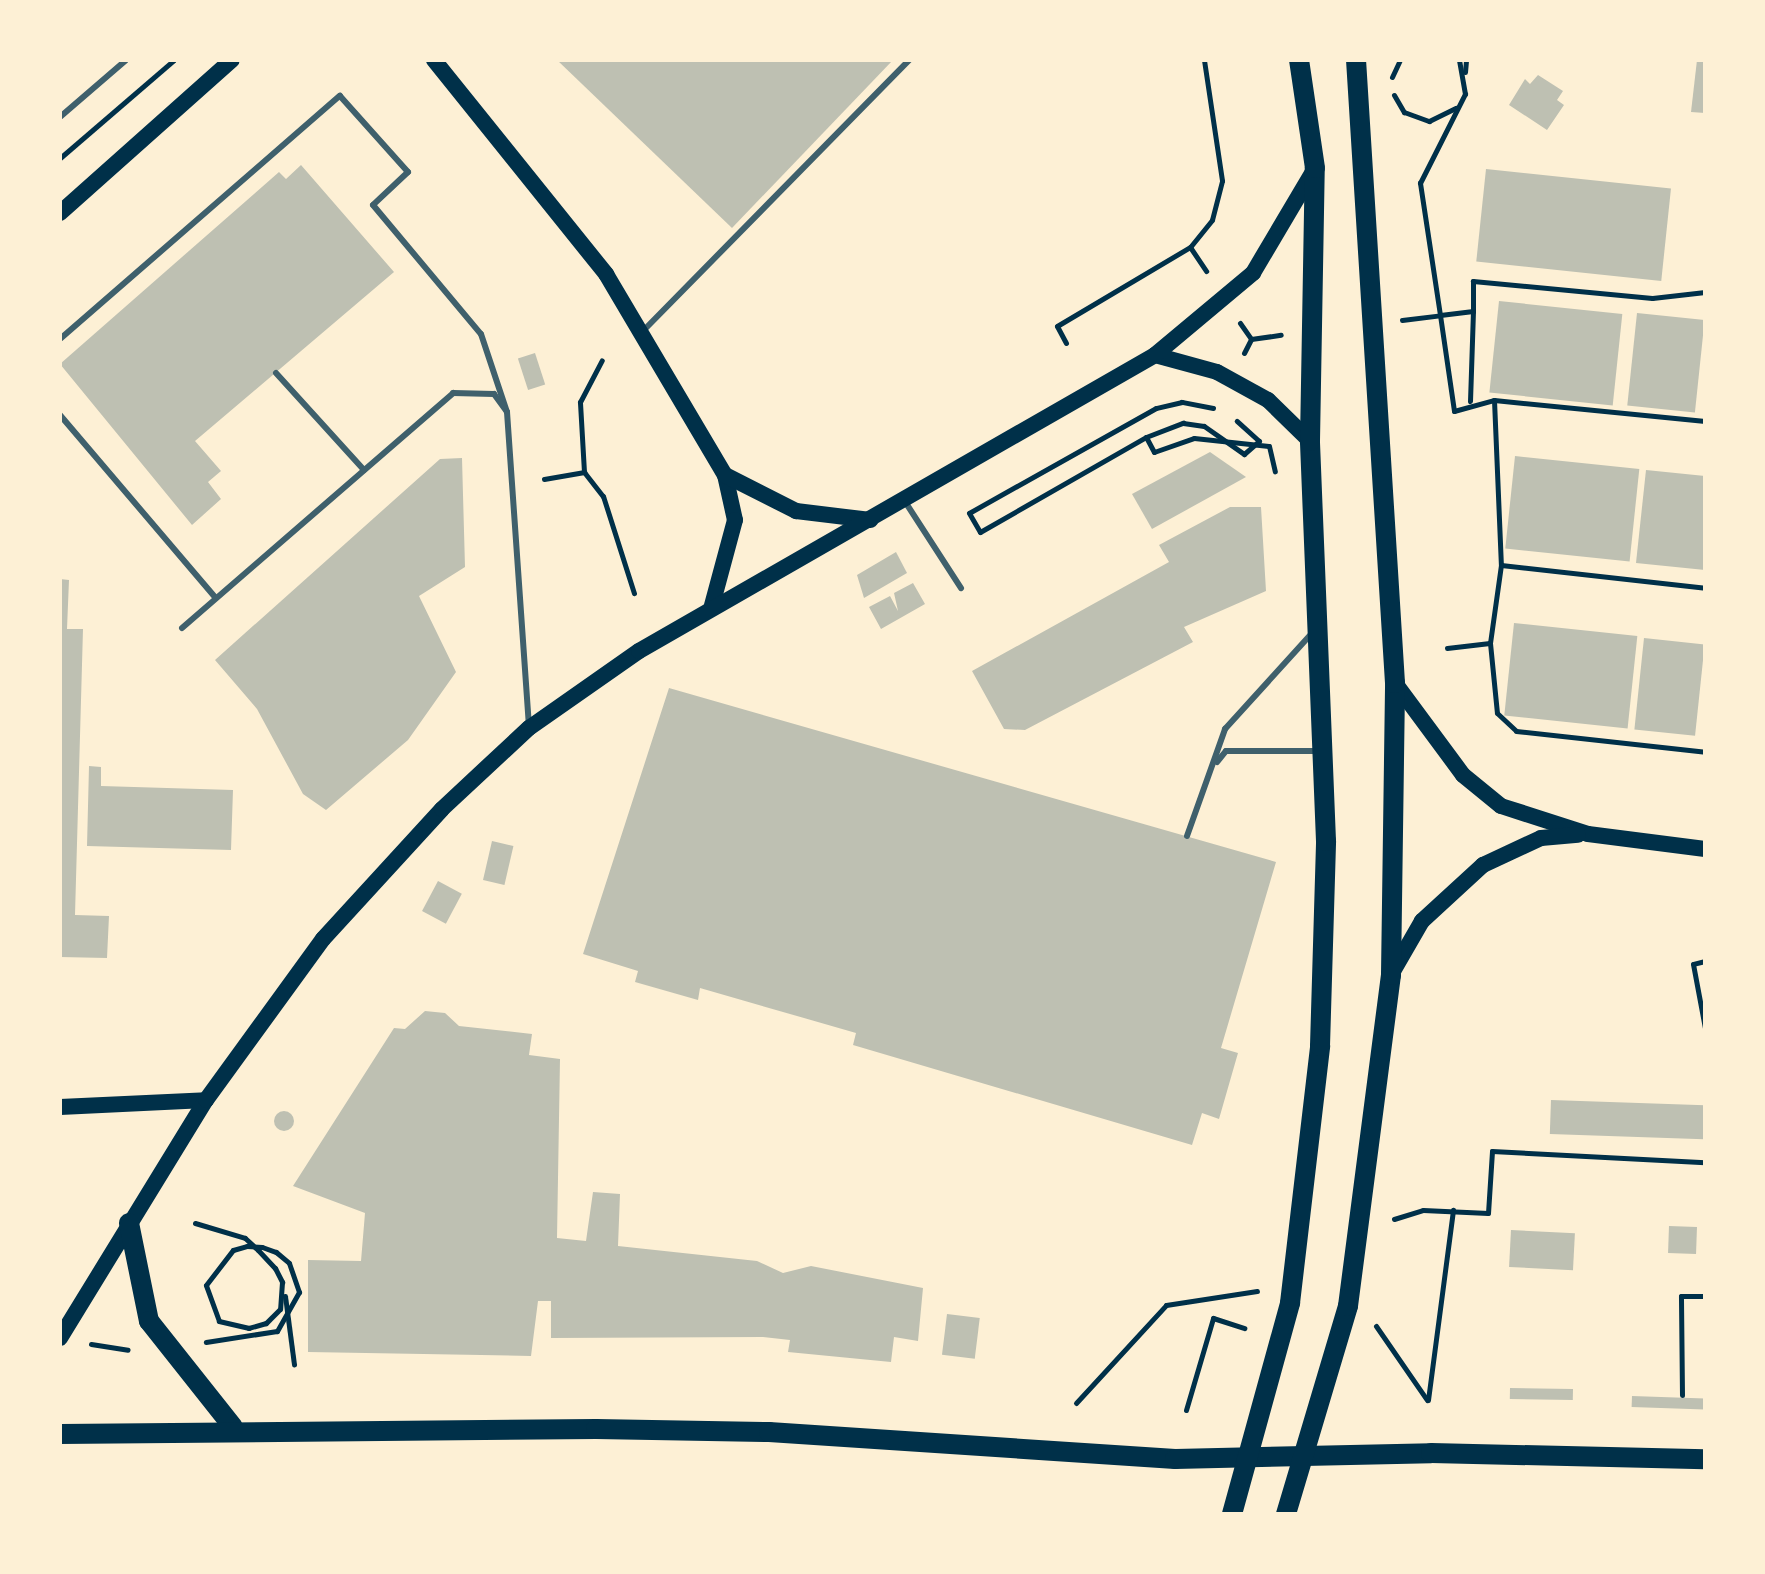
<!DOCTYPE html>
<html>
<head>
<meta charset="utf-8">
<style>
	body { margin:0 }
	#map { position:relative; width:1765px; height:1574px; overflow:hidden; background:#fdf0d5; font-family:Helvetica,sans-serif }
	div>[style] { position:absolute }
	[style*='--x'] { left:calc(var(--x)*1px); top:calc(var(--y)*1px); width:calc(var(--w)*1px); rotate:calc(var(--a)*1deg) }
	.building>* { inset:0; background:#bec0b2; transform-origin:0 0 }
	.round { border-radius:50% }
	.path>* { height:5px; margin:-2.5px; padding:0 2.5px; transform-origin:2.5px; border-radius:2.5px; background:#003049 }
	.service>* { height:6px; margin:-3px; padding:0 3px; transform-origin:3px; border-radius:3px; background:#3f606c }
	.secondary>* { height:16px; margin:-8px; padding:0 8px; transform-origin:8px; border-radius:8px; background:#003049 }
	.primary>* { height:20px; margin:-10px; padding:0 10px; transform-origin:10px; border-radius:10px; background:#003049 }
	span { translate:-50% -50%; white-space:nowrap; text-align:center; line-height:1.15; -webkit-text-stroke:7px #fdf0d5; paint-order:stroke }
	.frame { position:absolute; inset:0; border:62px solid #fdf0d5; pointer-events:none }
</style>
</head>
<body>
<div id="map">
	<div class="building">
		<i style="clip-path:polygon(557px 60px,893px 60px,732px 228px)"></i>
		<i style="clip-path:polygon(1697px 60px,1705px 60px,1705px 113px,1691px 112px)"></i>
		<i style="clip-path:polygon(1538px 75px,1563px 91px,1557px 100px,1564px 105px,1547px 130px,1509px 105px,1525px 79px,1530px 84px)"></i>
		<i style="clip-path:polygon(301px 165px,394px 272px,195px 441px,221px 471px,208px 482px,221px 499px,192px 525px,60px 364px,279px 172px,286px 179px)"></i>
		<i style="left:1486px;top:169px;width:186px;height:93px;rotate:6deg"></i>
		<i style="left:1499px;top:301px;width:124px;height:92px;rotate:6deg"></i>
		<i style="left:1637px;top:313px;width:68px;height:93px;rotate:6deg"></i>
		<i style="left:535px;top:353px;width:33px;height:18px;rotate:72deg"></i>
		<i style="clip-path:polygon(1210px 452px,1246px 477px,1152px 529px,1132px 494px)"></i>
		<i style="left:1515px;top:456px;width:125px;height:93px;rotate:6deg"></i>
		<i style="clip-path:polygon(462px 458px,465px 567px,419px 596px,456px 672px,408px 740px,326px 810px,303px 794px,257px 709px,215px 660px,440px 459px)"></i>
		<i style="clip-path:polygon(1646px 470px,1705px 476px,1705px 570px,1636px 563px)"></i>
		<i style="clip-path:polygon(1230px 507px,1261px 507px,1266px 591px,1184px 627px,1193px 642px,1025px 730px,1004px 729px,972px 671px,1169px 562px,1159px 545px)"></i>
		<i style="clip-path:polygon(896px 552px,907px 573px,864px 598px,857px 575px)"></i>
		<i style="clip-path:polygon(60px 579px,69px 580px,67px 629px,83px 629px,75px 915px,109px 916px,107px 958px,60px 957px)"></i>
		<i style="clip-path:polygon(913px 583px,925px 604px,881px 629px,869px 607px,890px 596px,898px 611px,894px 593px)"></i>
		<i style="left:1514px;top:623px;width:124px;height:93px;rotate:6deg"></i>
		<i style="left:1644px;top:638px;width:61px;height:92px;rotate:6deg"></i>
		<i style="clip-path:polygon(669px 688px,1276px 862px,1221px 1048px,1238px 1053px,1219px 1119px,1202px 1113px,1192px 1145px,853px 1045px,856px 1033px,700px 988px,698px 1000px,635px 982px,638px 971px,583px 954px)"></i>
		<i style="clip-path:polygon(89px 766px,101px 767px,101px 786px,233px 790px,231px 850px,87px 846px)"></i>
		<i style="left:492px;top:841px;width:22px;height:40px;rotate:13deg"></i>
		<i style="left:438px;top:881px;width:27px;height:34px;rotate:28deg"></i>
		<i style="clip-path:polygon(425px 1011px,445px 1013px,459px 1026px,532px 1034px,529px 1055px,560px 1059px,557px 1238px,586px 1241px,593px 1192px,620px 1194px,618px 1246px,757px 1261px,783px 1273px,811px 1266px,923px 1288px,918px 1341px,894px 1337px,891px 1362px,788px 1352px,790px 1340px,763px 1337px,551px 1338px,551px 1301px,538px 1301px,531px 1356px,308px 1352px,308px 1260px,361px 1261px,365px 1213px,293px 1186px,394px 1028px,405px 1029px)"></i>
		<i style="left:1551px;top:1100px;width:154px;height:34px;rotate:2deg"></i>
		<i class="round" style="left:274px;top:1111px;width:20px;height:20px"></i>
		<i style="left:1669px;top:1226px;width:28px;height:27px;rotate:2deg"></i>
		<i style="left:1511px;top:1230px;width:64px;height:37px;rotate:3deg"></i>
		<i style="left:947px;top:1314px;width:33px;height:41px;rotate:7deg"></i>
		<i style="left:1510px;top:1388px;width:63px;height:11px;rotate:1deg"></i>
		<i style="left:1632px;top:1396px;width:73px;height:11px;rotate:2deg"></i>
	</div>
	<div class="path">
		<i style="--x:1204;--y:60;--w:122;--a:81.5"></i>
		<i style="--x:1222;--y:181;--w:40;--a:104.4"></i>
		<i style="--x:1212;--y:220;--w:35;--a:129"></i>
		<i style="--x:1190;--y:247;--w:29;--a:56"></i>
		<i style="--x:1465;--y:72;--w:12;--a:-85"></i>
		<i style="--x:1392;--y:77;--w:19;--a:-65"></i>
		<i style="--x:1394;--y:95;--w:20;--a:60"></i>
		<i style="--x:1404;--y:112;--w:27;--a:20"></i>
		<i style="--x:1429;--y:121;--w:30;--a:-26"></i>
		<i style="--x:60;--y:158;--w:150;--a:-40.7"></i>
		<i style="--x:1705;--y:292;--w:53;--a:173.5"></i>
		<i style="--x:1652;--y:298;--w:180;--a:-174.6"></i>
		<i style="--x:1473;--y:281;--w:30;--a:90"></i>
		<i style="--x:1473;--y:311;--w:33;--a:173"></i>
		<i style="--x:1440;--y:315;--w:97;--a:81.7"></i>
		<i style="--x:1454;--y:411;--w:41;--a:-15.4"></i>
		<i style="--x:1494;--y:400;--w:212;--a:5.7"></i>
		<i style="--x:1402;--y:320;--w:38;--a:-7"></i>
		<i style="--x:1440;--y:315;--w:134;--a:-98.6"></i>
		<i style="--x:1420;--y:183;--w:100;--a:-63.2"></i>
		<i style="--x:1465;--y:94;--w:35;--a:-100"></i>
		<i style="--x:1240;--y:323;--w:19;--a:55"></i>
		<i style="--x:1251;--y:339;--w:30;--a:-8"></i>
		<i style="--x:1066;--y:343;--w:19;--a:-118"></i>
		<i style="--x:1057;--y:326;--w:155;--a:-30.7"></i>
		<i style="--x:1244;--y:353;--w:16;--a:-63"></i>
		<i style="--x:1494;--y:400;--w:165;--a:87.6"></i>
		<i style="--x:1470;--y:401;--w:90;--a:-88.1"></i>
		<i style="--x:1213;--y:408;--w:32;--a:-169"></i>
		<i style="--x:1182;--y:402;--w:27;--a:167"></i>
		<i style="--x:1156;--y:408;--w:214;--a:150.7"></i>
		<i style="--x:969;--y:513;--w:22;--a:60"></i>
		<i style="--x:980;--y:532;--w:191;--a:-29.8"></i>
		<i style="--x:1146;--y:437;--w:17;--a:62"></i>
		<i style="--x:1154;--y:452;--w:42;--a:-19.3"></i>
		<i style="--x:1194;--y:438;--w:75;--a:6.1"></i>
		<i style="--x:1269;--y:446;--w:26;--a:77"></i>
		<i style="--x:1146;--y:437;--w:40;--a:-21"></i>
		<i style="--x:1183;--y:423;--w:21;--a:8"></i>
		<i style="--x:1204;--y:426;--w:49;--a:35"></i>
		<i style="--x:1244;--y:454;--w:20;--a:-41"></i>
		<i style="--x:1259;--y:441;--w:30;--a:-138"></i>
		<i style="--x:584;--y:472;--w:31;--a:52"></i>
		<i style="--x:603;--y:496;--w:102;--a:72.3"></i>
		<i style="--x:544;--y:479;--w:41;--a:-9.9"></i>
		<i style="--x:584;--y:472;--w:70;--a:-93.3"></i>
		<i style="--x:580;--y:402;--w:47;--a:-62.4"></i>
		<i style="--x:1490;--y:643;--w:70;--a:84.3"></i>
		<i style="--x:1497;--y:713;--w:26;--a:43"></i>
		<i style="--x:1516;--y:731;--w:190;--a:6.3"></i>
		<i style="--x:1447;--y:648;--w:43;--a:-6.6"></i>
		<i style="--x:1490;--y:643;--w:79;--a:-82"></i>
		<i style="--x:1501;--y:565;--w:205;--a:6.4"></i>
		<i style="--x:1705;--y:961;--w:12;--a:166"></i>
		<i style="--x:1693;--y:964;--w:65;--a:79.4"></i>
		<i style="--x:1394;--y:1219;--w:30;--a:-17"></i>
		<i style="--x:1423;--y:1210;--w:65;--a:2.6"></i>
		<i style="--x:1488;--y:1213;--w:62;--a:-86.3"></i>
		<i style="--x:1492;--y:1151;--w:213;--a:3"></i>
		<i style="--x:195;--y:1223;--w:52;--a:16.7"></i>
		<i style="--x:245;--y:1238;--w:18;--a:43"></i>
		<i style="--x:258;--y:1250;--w:25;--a:47"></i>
		<i style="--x:275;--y:1268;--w:16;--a:63"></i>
		<i style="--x:282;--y:1282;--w:27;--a:94"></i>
		<i style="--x:280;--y:1309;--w:20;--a:135"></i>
		<i style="--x:266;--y:1323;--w:18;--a:164"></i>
		<i style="--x:249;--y:1328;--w:31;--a:-167"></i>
		<i style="--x:219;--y:1321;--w:38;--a:-110"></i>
		<i style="--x:206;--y:1285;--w:44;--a:-52.4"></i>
		<i style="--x:233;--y:1250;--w:15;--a:-16"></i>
		<i style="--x:247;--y:1246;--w:15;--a:4"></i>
		<i style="--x:262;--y:1247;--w:15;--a:20"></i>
		<i style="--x:276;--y:1252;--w:17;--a:40"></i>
		<i style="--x:289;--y:1263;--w:31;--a:71"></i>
		<i style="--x:299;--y:1292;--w:45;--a:119.4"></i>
		<i style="--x:277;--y:1331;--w:72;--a:171.2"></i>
		<i style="--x:285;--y:1296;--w:69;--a:82.5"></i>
		<i style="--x:1376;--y:1326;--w:90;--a:55.4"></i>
		<i style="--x:91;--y:1344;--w:37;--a:9"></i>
		<i style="--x:1682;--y:1395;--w:99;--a:-90.6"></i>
		<i style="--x:1681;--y:1296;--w:24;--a:0"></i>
		<i style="--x:1428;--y:1400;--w:192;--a:-82.5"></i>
		<i style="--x:1076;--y:1403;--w:133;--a:-47.4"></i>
		<i style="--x:1166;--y:1305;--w:92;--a:-8.7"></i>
		<i style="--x:1186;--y:1410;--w:96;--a:-73.6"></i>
		<i style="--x:1213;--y:1318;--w:33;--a:18"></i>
	</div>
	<div class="service">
		<i style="--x:60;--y:117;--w:87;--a:-40.8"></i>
		<i style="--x:643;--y:331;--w:380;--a:-45.5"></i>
		<i style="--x:60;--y:339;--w:371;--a:-41"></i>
		<i style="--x:340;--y:96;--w:102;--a:48.2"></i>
		<i style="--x:408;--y:172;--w:48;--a:136.7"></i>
		<i style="--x:373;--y:205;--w:168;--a:50.1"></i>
		<i style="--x:481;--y:334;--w:82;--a:71.6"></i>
		<i style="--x:276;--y:373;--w:131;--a:47.8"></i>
		<i style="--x:60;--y:415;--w:240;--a:49.6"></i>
		<i style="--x:904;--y:500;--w:105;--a:57.1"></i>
		<i style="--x:182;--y:628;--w:359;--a:-40.9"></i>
		<i style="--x:453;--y:393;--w:41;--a:1.4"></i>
		<i style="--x:494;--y:394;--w:22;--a:54"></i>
		<i style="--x:507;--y:412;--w:314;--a:86"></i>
		<i style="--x:1217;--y:762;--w:14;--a:-51"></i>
		<i style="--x:1226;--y:751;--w:94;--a:0"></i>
		<i style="--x:1187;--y:836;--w:114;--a:-70.4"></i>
		<i style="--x:1225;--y:729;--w:131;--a:-47.8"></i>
	</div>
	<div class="secondary">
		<i style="--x:434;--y:60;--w:275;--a:51.2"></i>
		<i style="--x:606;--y:274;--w:234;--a:59.4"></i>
		<i style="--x:725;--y:475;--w:46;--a:77.5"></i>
		<i style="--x:735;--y:520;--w:92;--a:105.1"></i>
		<i style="--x:60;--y:213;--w:230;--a:-41.7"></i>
		<i style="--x:1155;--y:355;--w:64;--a:15.3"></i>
		<i style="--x:1217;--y:372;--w:58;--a:28.8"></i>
		<i style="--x:1268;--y:400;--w:59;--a:44.3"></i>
		<i style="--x:725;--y:475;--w:80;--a:26.9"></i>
		<i style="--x:796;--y:511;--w:75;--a:6.9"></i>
		<i style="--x:1395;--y:683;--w:114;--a:53.5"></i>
		<i style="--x:1463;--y:775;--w:49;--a:39.2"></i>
		<i style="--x:1501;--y:806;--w:91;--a:17.8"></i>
		<i style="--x:1588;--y:834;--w:118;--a:7.3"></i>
		<i style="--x:1392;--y:973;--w:60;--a:-60"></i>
		<i style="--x:1422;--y:921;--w:83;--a:-42.6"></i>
		<i style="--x:1483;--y:865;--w:64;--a:-25"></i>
		<i style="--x:1541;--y:838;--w:37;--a:-5"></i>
		<i style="--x:60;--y:1107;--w:146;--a:-2.7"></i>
		<i style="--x:60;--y:1338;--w:279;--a:-58.5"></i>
		<i style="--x:206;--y:1100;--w:199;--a:-54"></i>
		<i style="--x:323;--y:939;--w:176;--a:-47.5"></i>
		<i style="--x:442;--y:809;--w:119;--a:-43"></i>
		<i style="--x:529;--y:728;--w:134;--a:-35"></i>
		<i style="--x:639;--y:651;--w:595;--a:-29.84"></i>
		<i style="--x:1155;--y:355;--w:128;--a:-39.9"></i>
		<i style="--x:1253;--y:273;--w:122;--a:-59.4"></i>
	</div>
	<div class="primary">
		<i style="--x:129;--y:1223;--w:100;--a:78.5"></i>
		<i style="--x:149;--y:1321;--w:135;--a:51.6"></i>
		<i style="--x:60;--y:1434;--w:536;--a:-0.53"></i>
		<i style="--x:596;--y:1429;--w:173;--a:1"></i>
		<i style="--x:769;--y:1432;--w:407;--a:3.8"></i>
		<i style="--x:1175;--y:1459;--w:256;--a:-1.3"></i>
		<i style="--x:1431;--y:1453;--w:274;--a:1.3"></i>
		<i style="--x:1232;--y:1514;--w:219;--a:-74.6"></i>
		<i style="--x:1290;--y:1303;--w:259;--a:-83.3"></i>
		<i style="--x:1320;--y:1046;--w:205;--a:-88.3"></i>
		<i style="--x:1326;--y:841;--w:400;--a:-92.3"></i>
		<i style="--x:1310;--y:441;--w:273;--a:-89"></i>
		<i style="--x:1315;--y:168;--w:109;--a:-98.4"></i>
		<i style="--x:1286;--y:1514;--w:217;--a:-73.4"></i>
		<i style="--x:1348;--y:1306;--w:334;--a:-82.6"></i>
		<i style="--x:1391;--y:975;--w:292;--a:-89.2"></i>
		<i style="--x:1395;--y:683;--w:624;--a:-93.58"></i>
	</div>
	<div class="frame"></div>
</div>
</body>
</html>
